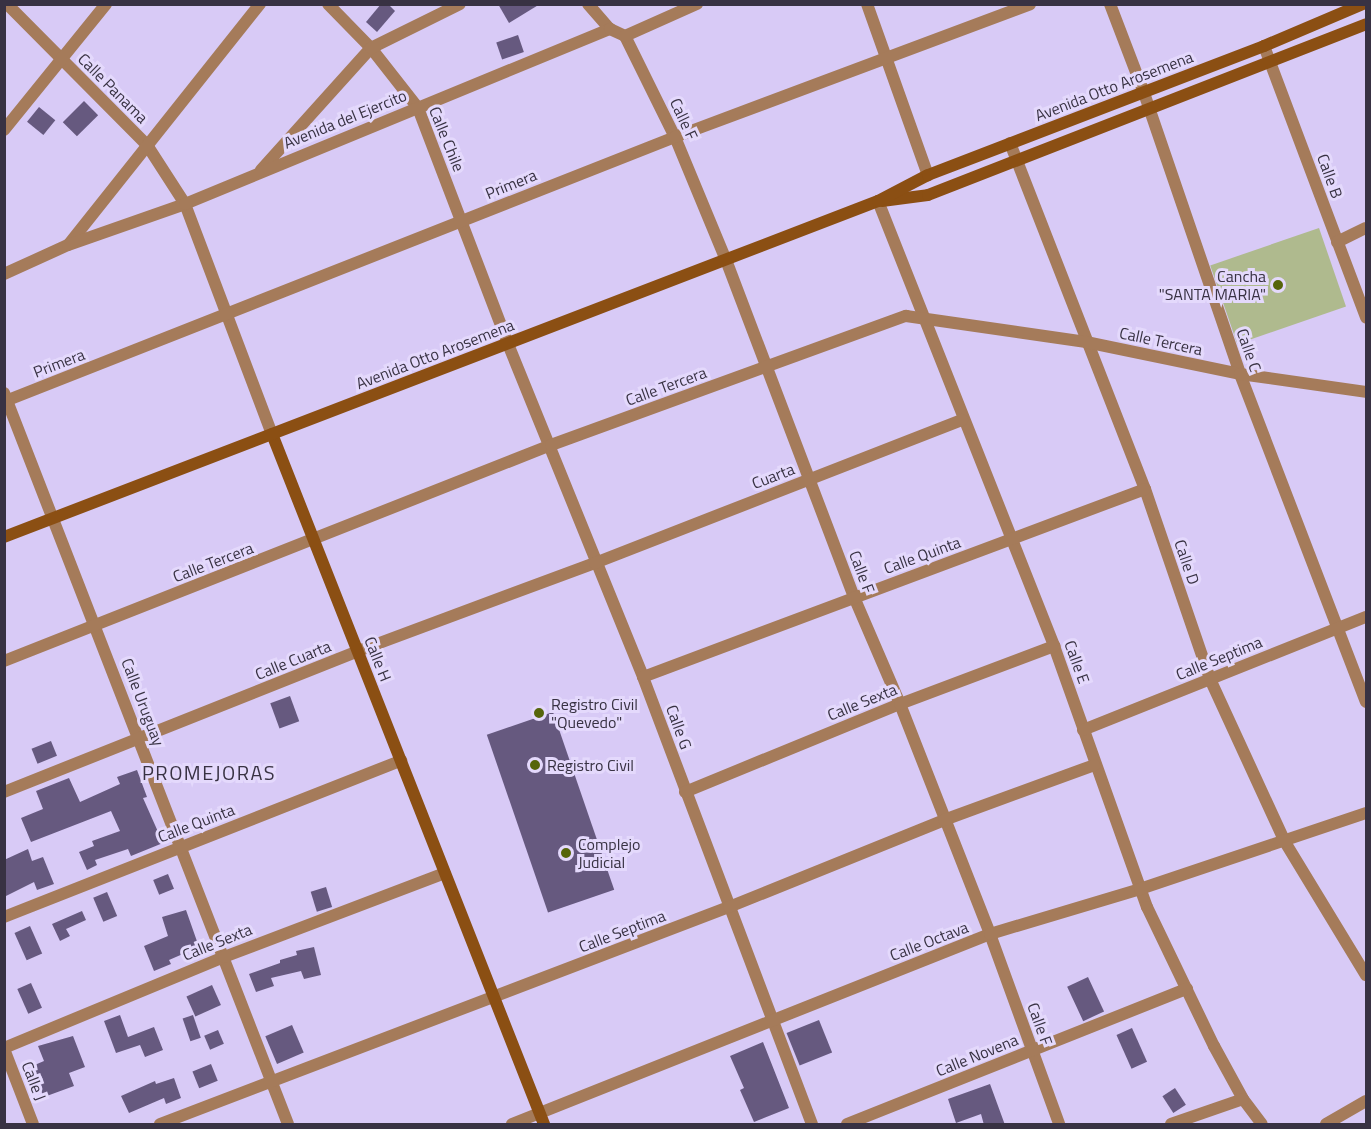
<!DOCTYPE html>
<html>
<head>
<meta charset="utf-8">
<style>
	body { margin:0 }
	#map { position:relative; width:1371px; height:1129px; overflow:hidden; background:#d8caf6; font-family:"Titillium Web",sans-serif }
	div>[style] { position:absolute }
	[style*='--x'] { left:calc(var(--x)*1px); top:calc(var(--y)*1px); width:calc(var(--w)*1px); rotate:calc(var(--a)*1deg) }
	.green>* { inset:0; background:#afba8e; transform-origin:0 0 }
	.building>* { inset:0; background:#66597f; transform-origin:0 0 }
	.street>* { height:12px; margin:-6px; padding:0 6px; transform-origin:6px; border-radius:6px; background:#a57b5a }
	.secondary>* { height:12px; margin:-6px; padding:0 6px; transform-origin:6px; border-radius:6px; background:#8b4f13 }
	.dots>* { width:16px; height:16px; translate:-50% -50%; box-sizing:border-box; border:3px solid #e4d9fc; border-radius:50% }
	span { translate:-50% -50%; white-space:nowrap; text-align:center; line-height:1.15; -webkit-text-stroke:6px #e4d9fc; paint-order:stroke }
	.street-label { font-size:16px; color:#383243 }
	.poi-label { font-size:16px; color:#383243 }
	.right { translate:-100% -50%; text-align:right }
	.left { translate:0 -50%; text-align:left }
	.quarter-label { font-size:20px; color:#383243; letter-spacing:1.5px }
	.frame { position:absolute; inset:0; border:6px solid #383243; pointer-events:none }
</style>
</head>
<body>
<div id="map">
	<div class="green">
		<i style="left:1319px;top:228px;width:83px;height:115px;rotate:71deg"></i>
	</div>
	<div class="building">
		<i style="clip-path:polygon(381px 4px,388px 4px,395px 11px,377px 32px,366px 22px)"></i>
		<i style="clip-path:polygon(498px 4px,540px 4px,509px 23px)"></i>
		<i style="left:518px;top:35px;width:18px;height:23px;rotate:71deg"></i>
		<i style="left:84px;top:101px;width:20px;height:30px;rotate:45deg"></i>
		<i style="left:39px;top:107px;width:21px;height:19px;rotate:39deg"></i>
		<i style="left:290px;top:696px;width:27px;height:21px;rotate:70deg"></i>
		<i style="left:553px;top:712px;width:188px;height:70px;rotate:71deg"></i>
		<i style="left:51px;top:741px;width:16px;height:21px;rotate:68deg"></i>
		<i style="clip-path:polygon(137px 770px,147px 797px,143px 798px,163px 843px,131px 856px,128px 849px,95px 860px,97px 865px,87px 870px,79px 852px,94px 846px,92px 841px,120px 831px,111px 811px,31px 842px,21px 818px,43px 809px,36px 791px,69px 778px,80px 802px,120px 784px,117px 777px)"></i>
		<i style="clip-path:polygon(28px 849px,32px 861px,43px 857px,54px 884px,37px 890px,34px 882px,4px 897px,4px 860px)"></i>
		<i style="left:168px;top:874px;width:16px;height:16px;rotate:68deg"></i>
		<i style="left:326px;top:887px;width:21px;height:16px;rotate:73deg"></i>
		<i style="left:107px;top:892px;width:26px;height:15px;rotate:67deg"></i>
		<i style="clip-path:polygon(186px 910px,199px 947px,169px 960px,171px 964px,154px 971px,144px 946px,168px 936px,162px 917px)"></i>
		<i style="clip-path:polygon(82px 911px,86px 920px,66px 929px,70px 936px,60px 941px,52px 924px)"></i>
		<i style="left:30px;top:926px;width:30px;height:17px;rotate:66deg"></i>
		<i style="clip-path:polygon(314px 947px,321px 975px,304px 979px,301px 971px,271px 978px,274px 986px,256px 992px,249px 974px,280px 963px,280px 960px,297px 955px,296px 951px)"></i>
		<i style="left:1088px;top:977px;width:38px;height:23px;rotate:65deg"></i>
		<i style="left:31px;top:983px;width:27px;height:15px;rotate:66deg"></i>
		<i style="left:212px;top:985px;width:22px;height:28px;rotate:66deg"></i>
		<i style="clip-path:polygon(120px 1015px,128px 1037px,154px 1027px,163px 1050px,145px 1057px,140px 1045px,116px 1053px,104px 1021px)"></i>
		<i style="left:193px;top:1015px;width:24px;height:11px;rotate:71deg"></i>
		<i style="left:819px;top:1020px;width:35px;height:35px;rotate:68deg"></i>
		<i style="left:292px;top:1025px;width:30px;height:29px;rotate:67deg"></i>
		<i style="left:1132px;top:1028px;width:37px;height:17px;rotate:66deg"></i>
		<i style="left:218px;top:1030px;width:15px;height:15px;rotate:67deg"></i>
		<i style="clip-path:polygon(73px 1036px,85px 1067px,69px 1073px,74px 1086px,44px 1097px,30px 1067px,44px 1061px,38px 1046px)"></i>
		<i style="clip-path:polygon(763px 1042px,789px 1108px,754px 1122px,740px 1090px,744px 1088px,730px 1056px)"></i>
		<i style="left:211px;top:1064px;width:18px;height:20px;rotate:68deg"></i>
		<i style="clip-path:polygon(174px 1078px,181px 1098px,166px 1104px,164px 1098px,129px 1113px,121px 1096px,155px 1081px,156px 1084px)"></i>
		<i style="clip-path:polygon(990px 1084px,1005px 1125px,984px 1125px,981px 1114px,956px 1123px,948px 1099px)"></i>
		<i style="left:1175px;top:1088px;width:20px;height:15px;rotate:57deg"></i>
	</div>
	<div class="street">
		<i style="--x:7;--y:4;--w:199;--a:45.2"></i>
		<i style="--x:147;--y:145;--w:70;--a:57.2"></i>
		<i style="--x:185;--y:204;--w:246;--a:69.3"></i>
		<i style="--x:328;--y:4;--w:62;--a:45.7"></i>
		<i style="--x:371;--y:48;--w:76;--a:51.9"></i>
		<i style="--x:418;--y:108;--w:253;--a:69.1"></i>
		<i style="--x:508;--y:344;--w:359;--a:67.9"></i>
		<i style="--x:643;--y:677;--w:478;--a:69.3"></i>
		<i style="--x:588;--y:4;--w:33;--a:49"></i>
		<i style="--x:867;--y:4;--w:182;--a:70.4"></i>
		<i style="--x:1110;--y:4;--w:95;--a:69.1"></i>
		<i style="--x:1144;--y:93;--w:297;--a:71.1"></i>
		<i style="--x:1240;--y:374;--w:351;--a:69"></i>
		<i style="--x:625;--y:36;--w:113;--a:63.7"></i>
		<i style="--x:675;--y:137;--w:133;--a:67.5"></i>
		<i style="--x:726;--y:260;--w:360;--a:69.2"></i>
		<i style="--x:854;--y:597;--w:116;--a:66.7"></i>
		<i style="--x:900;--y:704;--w:247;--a:68.6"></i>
		<i style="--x:990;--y:934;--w:202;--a:70"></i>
		<i style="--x:1264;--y:46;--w:290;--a:69.4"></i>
		<i style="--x:4;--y:130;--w:162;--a:-51"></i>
		<i style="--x:1010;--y:143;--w:371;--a:68.7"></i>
		<i style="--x:1145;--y:489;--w:201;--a:71.1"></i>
		<i style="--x:1210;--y:679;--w:179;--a:65.3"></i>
		<i style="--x:1285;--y:842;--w:156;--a:58.7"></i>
		<i style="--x:261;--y:170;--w:164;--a:-48"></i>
		<i style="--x:371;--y:48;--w:99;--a:-26.3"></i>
		<i style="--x:878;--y:201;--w:479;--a:68.4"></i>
		<i style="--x:1054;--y:646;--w:277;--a:70.4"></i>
		<i style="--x:1147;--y:907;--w:154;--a:64.3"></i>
		<i style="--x:1214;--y:1046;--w:60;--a:61.3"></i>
		<i style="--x:1243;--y:1099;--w:31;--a:53"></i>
		<i style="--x:1337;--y:242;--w:32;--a:-26"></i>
		<i style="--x:69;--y:244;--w:307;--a:-51.5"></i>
		<i style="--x:4;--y:274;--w:70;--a:-24.4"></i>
		<i style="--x:68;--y:245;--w:124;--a:-19.3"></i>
		<i style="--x:185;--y:204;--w:460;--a:-22.4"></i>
		<i style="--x:610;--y:29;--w:17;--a:25"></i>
		<i style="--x:625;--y:36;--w:79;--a:-24"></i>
		<i style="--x:4;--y:393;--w:784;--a:68.77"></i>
		<i style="--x:8;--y:400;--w:717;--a:-21.52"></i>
		<i style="--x:675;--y:137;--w:379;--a:-20.5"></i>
		<i style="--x:4;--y:661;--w:588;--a:-21.55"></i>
		<i style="--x:551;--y:445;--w:378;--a:-20"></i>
		<i style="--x:906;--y:316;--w:182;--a:8.2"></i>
		<i style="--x:1086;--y:342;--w:157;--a:11.7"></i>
		<i style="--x:1240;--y:374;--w:127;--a:8.1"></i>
		<i style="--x:643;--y:677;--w:536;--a:-20.53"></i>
		<i style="--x:1083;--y:730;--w:305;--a:-21.8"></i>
		<i style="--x:4;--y:792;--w:381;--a:-21.7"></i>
		<i style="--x:358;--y:651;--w:253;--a:-20.4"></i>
		<i style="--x:595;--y:563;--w:394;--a:-21.3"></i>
		<i style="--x:685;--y:792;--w:232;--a:-22.3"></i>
		<i style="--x:900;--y:704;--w:165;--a:-20.6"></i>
		<i style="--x:4;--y:917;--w:427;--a:-21.5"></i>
		<i style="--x:4;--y:1048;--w:238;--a:-22.5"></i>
		<i style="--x:224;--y:957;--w:236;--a:-20.8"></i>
		<i style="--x:4;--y:1049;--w:80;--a:68.9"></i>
		<i style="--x:160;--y:1124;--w:609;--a:-20.88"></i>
		<i style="--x:729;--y:907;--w:232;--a:-22"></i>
		<i style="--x:944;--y:820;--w:160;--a:-20.1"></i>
		<i style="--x:512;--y:1124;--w:514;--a:-21.68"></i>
		<i style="--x:990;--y:934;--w:157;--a:-16.7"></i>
		<i style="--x:1140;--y:889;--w:238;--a:-18.6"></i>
		<i style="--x:847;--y:1124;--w:366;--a:-21.7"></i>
		<i style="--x:1171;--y:1124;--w:76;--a:-19.1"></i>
		<i style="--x:1326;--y:1124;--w:46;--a:-29.9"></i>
	</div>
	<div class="secondary">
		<i style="--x:882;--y:201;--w:46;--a:-7.4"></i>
		<i style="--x:928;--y:195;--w:470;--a:-21.3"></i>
		<i style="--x:272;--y:434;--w:742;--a:68.49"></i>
		<i style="--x:4;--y:537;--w:936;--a:-21.03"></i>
		<i style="--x:878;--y:201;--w:56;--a:-27.5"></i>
		<i style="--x:928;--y:175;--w:360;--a:-21"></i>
		<i style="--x:1264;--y:46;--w:108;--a:-23"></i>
	</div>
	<div class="dots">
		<i style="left:1278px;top:285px;background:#56650b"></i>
		<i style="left:539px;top:713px;background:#56650b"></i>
		<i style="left:535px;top:765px;background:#56650b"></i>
		<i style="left:566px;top:853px;background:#56650b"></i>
	</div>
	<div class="street-label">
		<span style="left:1114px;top:86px;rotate:-21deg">Avenida Otto Arosemena</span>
		<span style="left:113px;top:88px;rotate:45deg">Calle Panama</span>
		<span style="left:345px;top:119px;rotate:-22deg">Avenida del Ejercito</span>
		<span style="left:684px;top:119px;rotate:65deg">Calle F</span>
		<span style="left:447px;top:139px;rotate:68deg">Calle Chile</span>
		<span style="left:1330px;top:176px;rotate:70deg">Calle B</span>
		<span style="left:511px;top:184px;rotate:-22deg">Primera</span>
		<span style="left:1161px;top:341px;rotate:12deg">Calle Tercera</span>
		<span style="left:1249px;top:350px;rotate:71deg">Calle C</span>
		<span style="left:435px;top:354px;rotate:-21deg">Avenida Otto Arosemena</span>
		<span style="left:59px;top:363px;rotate:-21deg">Primera</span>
		<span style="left:666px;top:386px;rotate:-20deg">Calle Tercera</span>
		<span style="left:773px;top:476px;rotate:-21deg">Cuarta</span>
		<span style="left:922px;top:555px;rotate:-20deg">Calle Quinta</span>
		<span style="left:213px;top:562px;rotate:-21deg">Calle Tercera</span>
		<span style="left:1187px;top:562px;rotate:71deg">Calle D</span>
		<span style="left:862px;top:572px;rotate:69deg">Calle F</span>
		<span style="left:1219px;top:658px;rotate:-22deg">Calle Septima</span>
		<span style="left:378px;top:659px;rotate:68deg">Calle H</span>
		<span style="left:293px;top:660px;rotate:-22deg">Calle Cuarta</span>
		<span style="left:1077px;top:662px;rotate:70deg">Calle E</span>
		<span style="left:143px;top:702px;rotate:69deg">Calle Uruguay</span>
		<span style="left:862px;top:702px;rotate:-22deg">Calle Sexta</span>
		<span style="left:679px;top:727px;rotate:70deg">Calle G</span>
		<span style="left:196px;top:823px;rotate:-21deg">Calle Quinta</span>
		<span style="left:622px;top:931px;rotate:-21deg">Calle Septima</span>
		<span style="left:929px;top:941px;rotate:-21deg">Calle Octava</span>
		<span style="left:217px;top:942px;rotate:-22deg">Calle Sexta</span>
		<span style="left:1040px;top:1024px;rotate:70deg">Calle F</span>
		<span style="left:977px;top:1055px;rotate:-22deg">Calle Novena</span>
		<span style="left:34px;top:1081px;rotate:69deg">Calle J</span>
	</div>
	<div class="poi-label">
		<span class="right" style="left:1266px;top:285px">Cancha<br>"SANTA MARIA"</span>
		<span class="left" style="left:551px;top:713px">Registro Civil<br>"Quevedo"</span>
		<span class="left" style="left:547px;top:765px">Registro Civil</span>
		<span class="left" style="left:578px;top:853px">Complejo<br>Judicial</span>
	</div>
	<div class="quarter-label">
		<span style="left:209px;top:772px">PROMEJORAS</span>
	</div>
	<div class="frame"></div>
</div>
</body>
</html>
